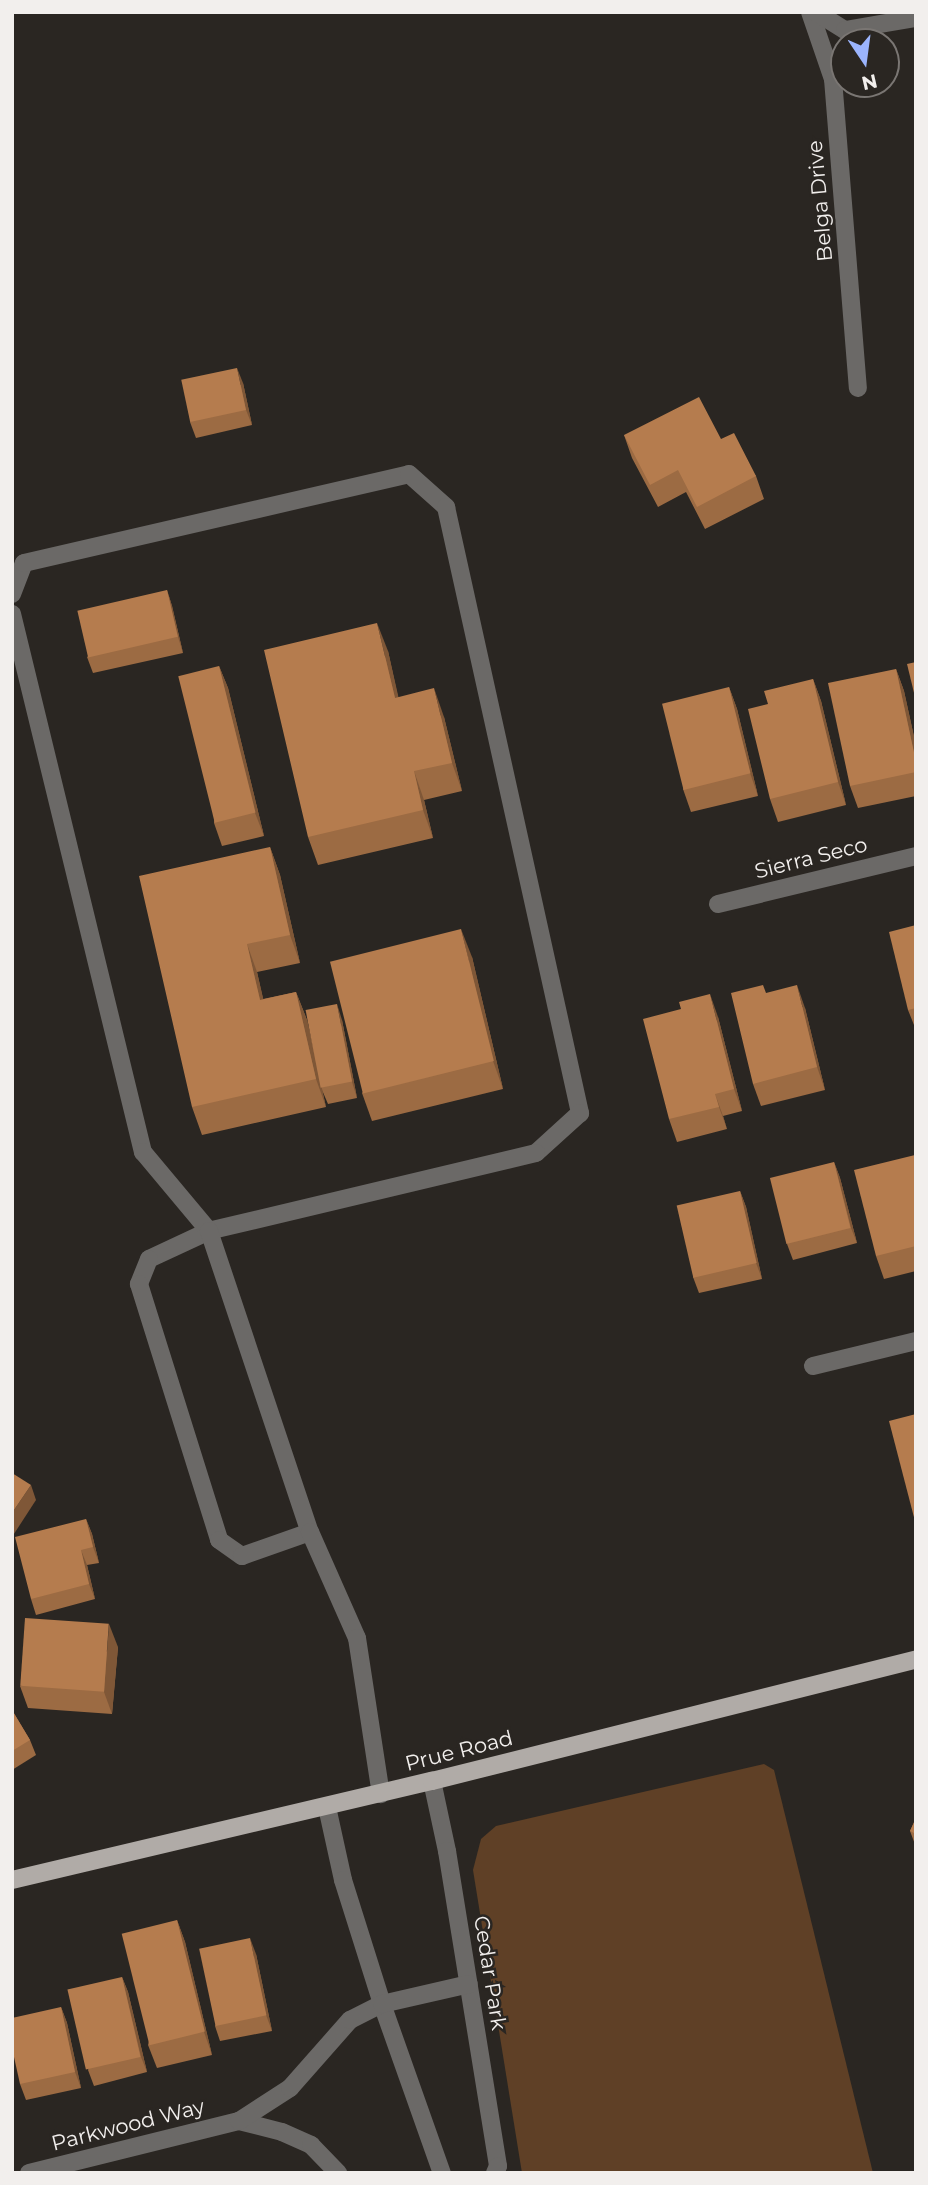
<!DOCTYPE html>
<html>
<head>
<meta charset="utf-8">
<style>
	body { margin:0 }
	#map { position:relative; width:928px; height:2185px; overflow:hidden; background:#2a2622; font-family:Montserrat,sans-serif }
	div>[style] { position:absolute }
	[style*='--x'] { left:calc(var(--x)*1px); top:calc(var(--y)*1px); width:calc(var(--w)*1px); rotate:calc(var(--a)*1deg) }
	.green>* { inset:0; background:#5f4026 }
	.minor>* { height:18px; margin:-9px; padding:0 9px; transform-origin:9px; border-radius:9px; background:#6b6967 }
	.major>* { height:18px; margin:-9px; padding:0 9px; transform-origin:9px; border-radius:9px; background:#b0aba7 }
	.wall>* { inset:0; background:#9c6b43 }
	.shaded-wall>* { inset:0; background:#7f5737 }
	.building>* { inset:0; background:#b57c4e; transform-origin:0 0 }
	span { translate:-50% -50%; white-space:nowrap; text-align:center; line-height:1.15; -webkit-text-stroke:5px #2a2622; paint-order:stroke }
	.street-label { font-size:21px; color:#f2efed }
	.frame { position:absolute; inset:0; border:14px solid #f2efed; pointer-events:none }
	.north { position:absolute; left:830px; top:28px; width:70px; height:70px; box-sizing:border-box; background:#2a2622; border:2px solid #7a7673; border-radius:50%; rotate:167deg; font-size:19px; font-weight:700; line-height:28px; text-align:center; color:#f2efed }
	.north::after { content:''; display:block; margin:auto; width:24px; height:32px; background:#9bb4fd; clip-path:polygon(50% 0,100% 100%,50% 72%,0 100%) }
</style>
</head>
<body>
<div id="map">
	<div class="green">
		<i style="clip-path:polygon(764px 1764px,774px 1770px,873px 2173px,522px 2173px,473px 1870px,481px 1839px,496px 1826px)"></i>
	</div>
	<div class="minor">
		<i style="--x:810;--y:12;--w:71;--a:71.1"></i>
		<i style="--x:833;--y:79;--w:310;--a:85.4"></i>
		<i style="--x:816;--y:12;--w:34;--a:32"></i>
		<i style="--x:845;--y:30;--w:72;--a:-9.6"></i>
		<i style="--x:12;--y:594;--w:33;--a:-69"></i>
		<i style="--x:24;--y:563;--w:395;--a:-13"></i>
		<i style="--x:409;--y:474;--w:50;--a:41.7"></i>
		<i style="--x:446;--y:507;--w:621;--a:77.53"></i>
		<i style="--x:580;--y:1113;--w:59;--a:137.7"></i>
		<i style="--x:536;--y:1153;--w:336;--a:166.6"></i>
		<i style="--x:209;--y:1231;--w:66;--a:155"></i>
		<i style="--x:149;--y:1259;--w:27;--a:112"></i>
		<i style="--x:139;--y:1284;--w:268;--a:72.6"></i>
		<i style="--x:219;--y:1540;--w:28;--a:35"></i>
		<i style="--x:242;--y:1556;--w:72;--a:-19.4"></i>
		<i style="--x:12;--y:614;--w:554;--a:76.32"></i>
		<i style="--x:143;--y:1152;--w:103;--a:50.1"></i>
		<i style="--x:209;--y:1231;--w:317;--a:71.5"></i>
		<i style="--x:310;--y:1532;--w:116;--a:66.1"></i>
		<i style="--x:357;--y:1638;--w:158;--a:81.3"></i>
		<i style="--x:718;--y:904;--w:204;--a:-13.6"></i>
		<i style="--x:813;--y:1366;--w:106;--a:-13.6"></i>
		<i style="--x:432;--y:1781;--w:72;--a:77.9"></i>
		<i style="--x:447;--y:1851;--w:319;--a:80.8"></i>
		<i style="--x:498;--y:2166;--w:8;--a:113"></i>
		<i style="--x:327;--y:1807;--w:75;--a:77.6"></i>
		<i style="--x:343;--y:1880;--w:130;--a:72.5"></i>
		<i style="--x:382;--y:2004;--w:179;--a:70.5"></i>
		<i style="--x:239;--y:2121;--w:44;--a:14.3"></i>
		<i style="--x:282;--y:2132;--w:32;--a:24"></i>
		<i style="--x:311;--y:2145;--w:39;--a:46"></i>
		<i style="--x:29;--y:2173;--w:216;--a:-13.9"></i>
		<i style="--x:239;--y:2121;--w:61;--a:-32.9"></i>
		<i style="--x:290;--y:2088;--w:91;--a:-48.6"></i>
		<i style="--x:350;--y:2020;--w:36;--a:-27"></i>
		<i style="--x:382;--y:2004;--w:89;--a:-12.9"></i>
	</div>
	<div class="major">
		<i style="--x:12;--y:1880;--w:432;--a:-13.3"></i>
		<i style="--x:432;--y:1781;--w:499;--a:-14.1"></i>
	</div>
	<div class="wall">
		<i style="clip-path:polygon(243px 383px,252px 425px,196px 438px,190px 422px)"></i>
		<i style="clip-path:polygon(624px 435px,721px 439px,756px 476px,764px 499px,705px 529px,686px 492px,658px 507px,632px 458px)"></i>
		<i style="clip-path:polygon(167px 590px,172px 606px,183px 653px,93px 673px,87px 657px)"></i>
		<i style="clip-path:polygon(388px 651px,398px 697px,444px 717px,462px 791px,424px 800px,433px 838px,318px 865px,308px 837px)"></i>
		<i style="clip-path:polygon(219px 666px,228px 688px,264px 836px,222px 846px,214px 823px)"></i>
		<i style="clip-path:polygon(896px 669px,904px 691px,916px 746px,916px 796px,858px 808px,850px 786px)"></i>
		<i style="clip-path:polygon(813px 679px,821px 701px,846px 805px,778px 822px,770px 799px,768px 704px)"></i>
		<i style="clip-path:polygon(729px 687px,737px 709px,758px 796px,691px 812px,683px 789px)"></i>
		<i style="clip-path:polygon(270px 847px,280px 875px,300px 963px,257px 972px,263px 999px,296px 992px,307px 1020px,320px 1079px,342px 1020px,357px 1098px,328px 1104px,322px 1090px,326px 1107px,202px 1135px,192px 1107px)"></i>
		<i style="clip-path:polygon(916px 925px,916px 1025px,914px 1025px,908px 1010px)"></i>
		<i style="clip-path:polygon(472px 957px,503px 1089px,372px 1121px,362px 1093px)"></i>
		<i style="clip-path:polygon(766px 993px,805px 1008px,825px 1090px,761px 1106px,753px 1084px)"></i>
		<i style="clip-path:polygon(718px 1017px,742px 1111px,723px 1116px,727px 1129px,677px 1142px,669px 1119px)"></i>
		<i style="clip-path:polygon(916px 1157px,916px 1271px,884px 1279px,876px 1256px)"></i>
		<i style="clip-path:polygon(834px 1162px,840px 1178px,857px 1243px,793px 1260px,787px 1244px)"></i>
		<i style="clip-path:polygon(740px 1191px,746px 1207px,762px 1279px,699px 1293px,693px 1277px)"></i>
		<i style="clip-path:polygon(86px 1519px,92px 1534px,99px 1563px,87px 1565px,95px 1599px,36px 1615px,31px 1599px)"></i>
		<i style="clip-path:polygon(118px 1647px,112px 1714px,28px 1708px,20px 1686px)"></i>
		<i style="clip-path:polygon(12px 1710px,30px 1740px,36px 1755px,12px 1770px)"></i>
		<i style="clip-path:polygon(916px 1818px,916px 1847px,910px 1831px)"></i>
		<i style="clip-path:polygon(177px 1920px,185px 1942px,212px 2055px,157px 2068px,148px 2045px)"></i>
		<i style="clip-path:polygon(256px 1954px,272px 2031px,220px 2041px,215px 2026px)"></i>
		<i style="clip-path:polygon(122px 1977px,128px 1992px,147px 2072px,94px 2086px,88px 2070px)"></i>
		<i style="clip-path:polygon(61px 2007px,67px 2023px,81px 2088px,26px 2100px,20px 2084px)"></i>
	</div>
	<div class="shaded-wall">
		<i style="clip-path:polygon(237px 368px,243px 383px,252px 425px,246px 410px)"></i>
		<i style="clip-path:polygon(167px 590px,172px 606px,183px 653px,178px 637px)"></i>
		<i style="clip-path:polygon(377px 623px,388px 651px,405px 726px,395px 698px)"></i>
		<i style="clip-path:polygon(219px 666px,228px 688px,264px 836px,255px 813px)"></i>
		<i style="clip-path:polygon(896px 669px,904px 691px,916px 746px,916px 762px)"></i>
		<i style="clip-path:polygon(813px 679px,821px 701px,846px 805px,838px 782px)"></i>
		<i style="clip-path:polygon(729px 687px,737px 709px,758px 796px,750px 773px)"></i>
		<i style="clip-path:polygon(434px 688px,444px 717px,462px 791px,452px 763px)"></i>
		<i style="clip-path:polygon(414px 771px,424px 800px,433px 838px,423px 810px)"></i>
		<i style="clip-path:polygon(270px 847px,280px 875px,300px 963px,290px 935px)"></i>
		<i style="clip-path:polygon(461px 929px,472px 957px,503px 1089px,493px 1061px)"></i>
		<i style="clip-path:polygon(247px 944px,257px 972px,270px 1028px,260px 1000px)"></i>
		<i style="clip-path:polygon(797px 985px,805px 1008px,825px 1090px,817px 1067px)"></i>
		<i style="clip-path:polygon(296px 992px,307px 1020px,326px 1107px,316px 1079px)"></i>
		<i style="clip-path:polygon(710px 994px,718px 1017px,742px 1111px,734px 1089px)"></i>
		<i style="clip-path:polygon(337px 1004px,342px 1020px,357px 1098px,352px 1082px)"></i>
		<i style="clip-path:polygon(715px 1094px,723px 1116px,727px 1129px,719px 1107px)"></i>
		<i style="clip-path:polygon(834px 1162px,840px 1178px,857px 1243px,851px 1228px)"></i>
		<i style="clip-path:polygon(740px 1191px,746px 1207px,762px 1279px,756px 1263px)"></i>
		<i style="clip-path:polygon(31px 1485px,36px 1500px,12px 1537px,12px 1513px)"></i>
		<i style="clip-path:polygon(86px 1519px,92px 1534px,99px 1563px,93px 1547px)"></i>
		<i style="clip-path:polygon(81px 1550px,87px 1565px,95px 1599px,89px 1584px)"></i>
		<i style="clip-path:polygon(109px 1624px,118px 1647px,112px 1714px,104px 1692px)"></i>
		<i style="clip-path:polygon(177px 1920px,185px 1942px,212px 2055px,204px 2032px)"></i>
		<i style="clip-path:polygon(250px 1938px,256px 1954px,272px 2031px,266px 2015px)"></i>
		<i style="clip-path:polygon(122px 1977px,128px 1992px,147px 2072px,141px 2057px)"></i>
		<i style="clip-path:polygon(61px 2007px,67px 2023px,81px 2088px,75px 2072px)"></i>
	</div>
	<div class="building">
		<i style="left:237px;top:368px;width:43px;height:57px;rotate:78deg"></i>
		<i style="clip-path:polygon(699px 397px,721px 439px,734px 433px,756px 476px,697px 507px,678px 470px,650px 485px,624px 435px)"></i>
		<i style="left:167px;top:590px;width:48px;height:92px;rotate:77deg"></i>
		<i style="clip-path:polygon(377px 623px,395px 698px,434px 688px,452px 763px,414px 771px,423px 810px,308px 837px,264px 650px)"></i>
		<i style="clip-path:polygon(916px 662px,916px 701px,907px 664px)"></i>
		<i style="left:219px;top:666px;width:151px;height:42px;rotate:76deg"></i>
		<i style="clip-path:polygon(896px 669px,916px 762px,916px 772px,850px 786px,828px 683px)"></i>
		<i style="clip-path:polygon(813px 679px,838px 782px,770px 799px,748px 709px,768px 704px,764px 691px)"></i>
		<i style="left:729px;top:687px;width:89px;height:69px;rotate:76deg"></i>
		<i style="clip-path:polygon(270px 847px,290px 935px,247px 944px,260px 1000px,296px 992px,316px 1079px,192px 1107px,139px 876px)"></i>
		<i style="clip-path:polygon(916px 925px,916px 1008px,908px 1010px,889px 932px)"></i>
		<i style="left:461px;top:929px;width:136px;height:135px;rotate:76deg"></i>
		<i style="clip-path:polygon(763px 985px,766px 993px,797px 985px,817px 1067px,753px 1084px,731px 993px)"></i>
		<i style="clip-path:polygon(710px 994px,734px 1089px,715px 1094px,719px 1107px,669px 1119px,643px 1019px,681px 1009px,679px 1002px)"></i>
		<i style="left:337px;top:1004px;width:79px;height:32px;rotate:79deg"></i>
		<i style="clip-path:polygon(915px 1155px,916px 1246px,876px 1256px,854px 1170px)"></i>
		<i style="left:834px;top:1162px;width:68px;height:66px;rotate:76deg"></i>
		<i style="left:740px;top:1191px;width:74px;height:65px;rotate:77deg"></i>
		<i style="clip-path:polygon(916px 1414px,916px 1525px,889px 1421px)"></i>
		<i style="clip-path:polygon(12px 1473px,31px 1485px,12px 1513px)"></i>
		<i style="clip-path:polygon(86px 1519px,93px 1547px,81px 1550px,89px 1584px,31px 1599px,15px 1537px)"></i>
		<i style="left:25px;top:1618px;width:84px;height:68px;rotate:4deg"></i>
		<i style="clip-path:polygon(12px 1710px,30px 1740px,12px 1751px)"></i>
		<i style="clip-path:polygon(916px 1818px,916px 1834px,910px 1831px)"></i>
		<i style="left:177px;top:1920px;width:115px;height:57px;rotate:76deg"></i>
		<i style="left:250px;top:1938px;width:79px;height:52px;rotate:78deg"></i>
		<i style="left:122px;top:1977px;width:82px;height:56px;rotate:77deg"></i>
		<i style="clip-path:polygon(61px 2007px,75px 2072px,20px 2084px,12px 2048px,12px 2018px)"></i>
	</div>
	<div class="street-label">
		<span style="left:820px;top:201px;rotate:-95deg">Belga Drive</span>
		<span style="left:811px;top:858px;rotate:-14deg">Sierra Seco</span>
		<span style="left:459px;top:1751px;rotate:-14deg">Prue Road</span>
		<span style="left:490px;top:1973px;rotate:81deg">Cedar Park</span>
		<span style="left:128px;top:2125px;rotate:-14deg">Parkwood Way</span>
	</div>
	<div class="frame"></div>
	<div class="north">N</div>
</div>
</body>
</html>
